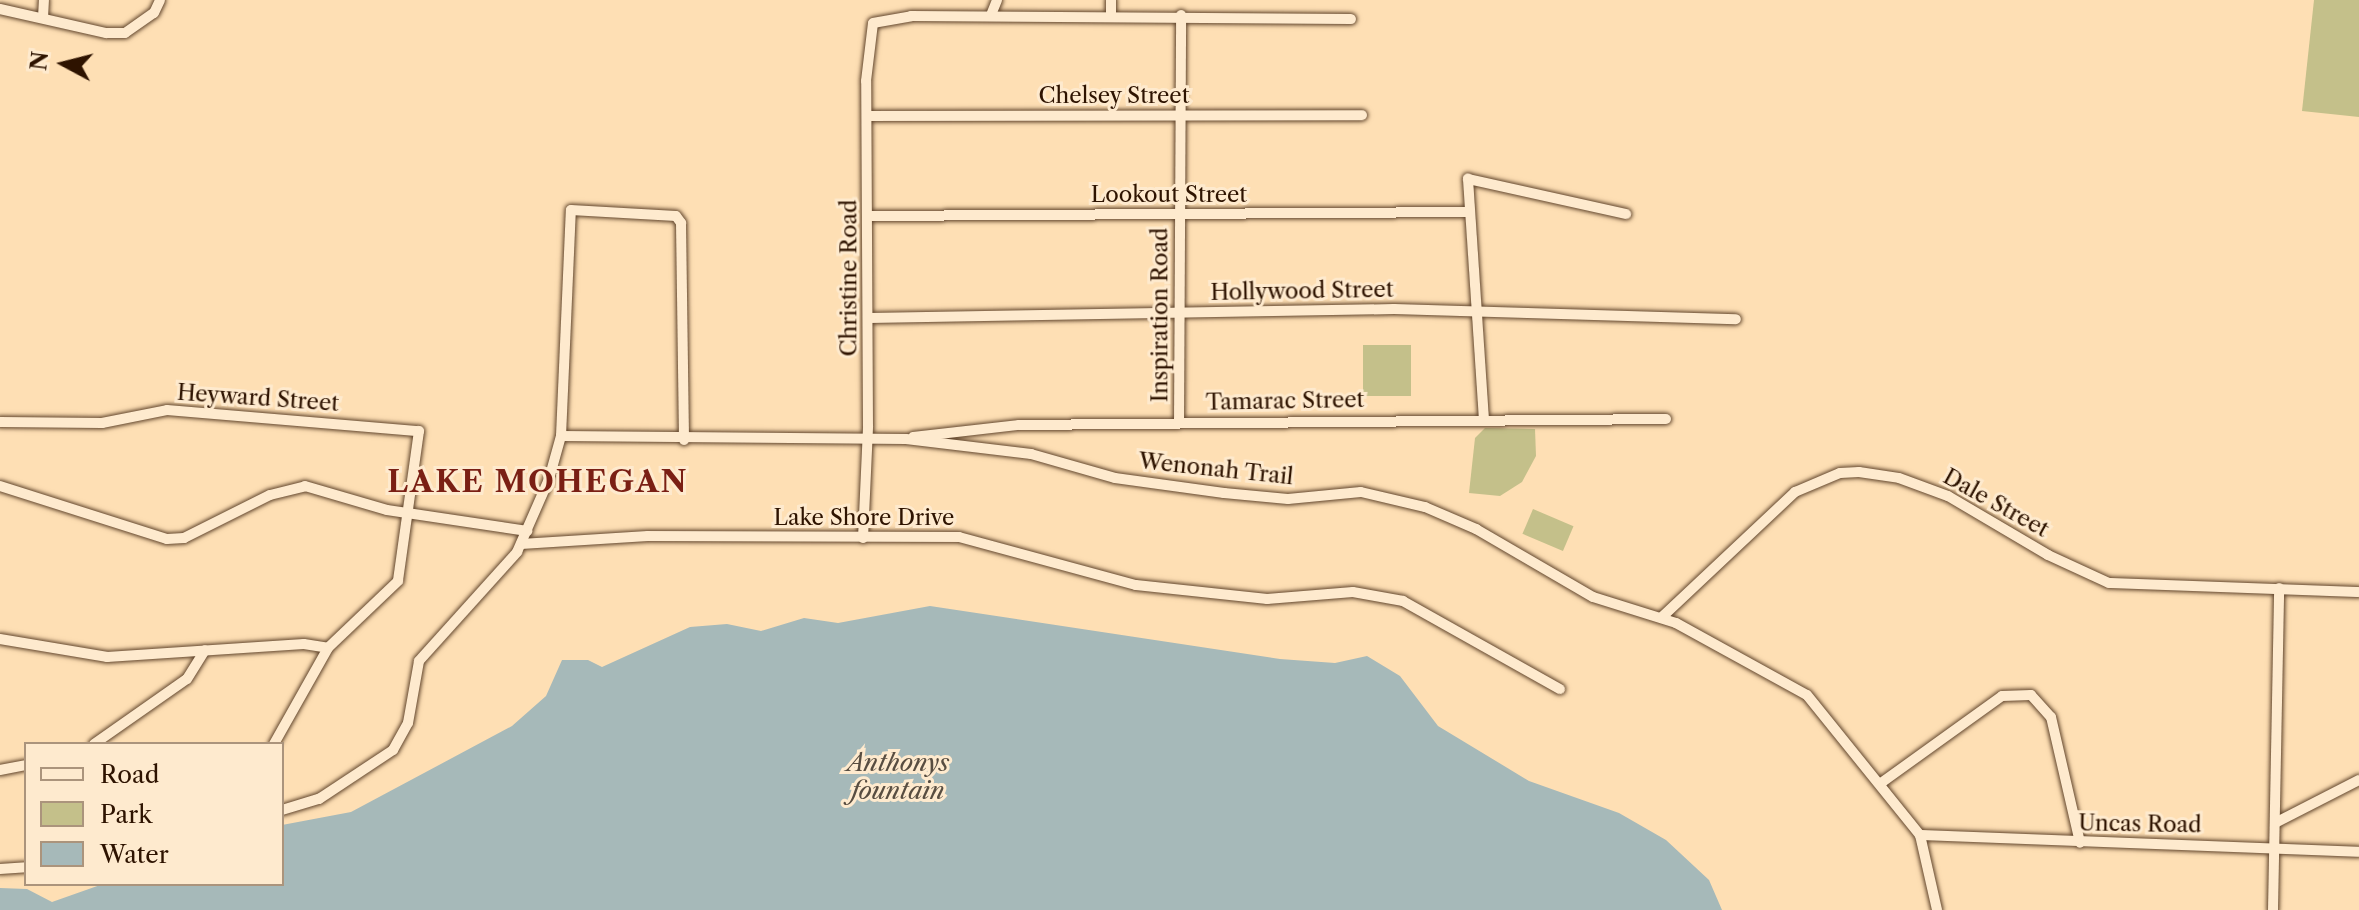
<!DOCTYPE html>
<html>
<head>
<meta charset="utf-8">
<style>
	body { margin:0 }
	#map { position:relative; width:2359px; height:910px; overflow:hidden; background:#fedfb4; font-family:"Libre Caslon Text",serif }
	div>[style] { position:absolute }
	[style*='--x'] { left:calc(var(--x)*1px); top:calc(var(--y)*1px); width:calc(var(--w)*1px); rotate:calc(var(--a)*1deg) }
	.green>* { inset:0; background:#c4c08a; transform-origin:0 0 }
	.water>* { inset:0; background:#a6b9b9 }
	.roads { filter:drop-shadow(0 0 2px #62462d) drop-shadow(0 0 2px #62462d) }
	.street>* { height:10px; margin:-5px; padding:0 5px; transform-origin:5px; border-radius:5px; background:#feeace }
	span { translate:-50% -50%; white-space:nowrap; text-align:center; line-height:1.15; -webkit-text-stroke:6px #feeace; paint-order:stroke }
	.street-label { font-size:22px; color:#2e1300 }
	.water-label { font-size:24px; color:#584d41; font-style:italic }
	.district-label { font-size:30px; color:#7a1f14; font-weight:700; letter-spacing:2px }
	.legend { position:absolute; left:24px; top:742px; width:260px; height:144px; box-sizing:border-box; background:#feeace; border:2px solid #ab947c; margin:0; padding:10px 14px; list-style:none; font-size:24px; color:#2e1300 }
	.legend li { display:flex; align-items:center; gap:16px; height:40px }
	.legend b { width:40px; border:2px solid #ab947c }
	.north { position:absolute; left:24px; top:24px; width:80px; height:80px; -webkit-text-stroke:6px #feeace; paint-order:stroke; rotate:277deg; font-size:22px; font-weight:700; line-height:32px; text-align:center; color:#2e1300 }
	.north::after { content:''; display:block; margin:auto; width:28px; height:36px; background:#2e1300; clip-path:polygon(50% 0,100% 100%,50% 72%,0 100%) }
</style>
</head>
<body>
<div id="map">
	<div class="green">
		<i style="clip-path:polygon(2314px 0,2359px 0,2359px 117px,2302px 111px)"></i>
		<i style="left:1363px;top:345px;width:48px;height:51px"></i>
		<i style="clip-path:polygon(1485px 428px,1535px 429px,1536px 456px,1522px 482px,1500px 496px,1469px 493px,1475px 438px)"></i>
		<i style="left:1533px;top:509px;width:44px;height:27px;rotate:23deg"></i>
	</div>
	<div class="water">
		<i style="clip-path:polygon(930px 606px,1280px 659px,1335px 663px,1367px 656px,1400px 676px,1438px 726px,1529px 781px,1619px 813px,1666px 840px,1709px 880px,1722px 910px,0 910px,0 888px,27px 889px,52px 902px,103px 884px,282px 884px,282px 825px,351px 812px,512px 726px,546px 696px,562px 660px,588px 660px,602px 667px,690px 627px,727px 624px,761px 631px,804px 618px,838px 623px)"></i>
	</div>
	<div class="roads">
		<div class="street">
			<i style="--x:1111;--y:0;--w:15;--a:90"></i>
			<i style="--x:0;--y:9;--w:109;--a:12.8"></i>
			<i style="--x:106;--y:33;--w:19;--a:0"></i>
			<i style="--x:125;--y:33;--w:35;--a:-35"></i>
			<i style="--x:154;--y:13;--w:14;--a:-65"></i>
			<i style="--x:991;--y:15;--w:16;--a:-68"></i>
			<i style="--x:43;--y:18;--w:18;--a:-87"></i>
			<i style="--x:867;--y:116;--w:495;--a:-0.1"></i>
			<i style="--x:869;--y:216;--w:600;--a:-0.38"></i>
			<i style="--x:869;--y:318;--w:525;--a:-0.98"></i>
			<i style="--x:1394;--y:309;--w:342;--a:1.7"></i>
			<i style="--x:1484;--y:420;--w:242;--a:-93.8"></i>
			<i style="--x:1468;--y:179;--w:162;--a:12.5"></i>
			<i style="--x:0;--y:422;--w:102;--a:0.6"></i>
			<i style="--x:102;--y:423;--w:66;--a:-11.3"></i>
			<i style="--x:167;--y:410;--w:253;--a:4.8"></i>
			<i style="--x:419;--y:431;--w:151;--a:98"></i>
			<i style="--x:398;--y:581;--w:97;--a:136.3"></i>
			<i style="--x:328;--y:648;--w:110;--a:119.4"></i>
			<i style="--x:1179;--y:423;--w:408;--a:-89.7"></i>
			<i style="--x:561;--y:436;--w:345;--a:0.5"></i>
			<i style="--x:906;--y:439;--w:126;--a:6.8"></i>
			<i style="--x:1031;--y:454;--w:87;--a:15.9"></i>
			<i style="--x:1115;--y:478;--w:110;--a:7.8"></i>
			<i style="--x:1224;--y:493;--w:64;--a:5.4"></i>
			<i style="--x:1288;--y:499;--w:73;--a:-5.5"></i>
			<i style="--x:1361;--y:492;--w:66;--a:13.2"></i>
			<i style="--x:1425;--y:507;--w:56;--a:23.3"></i>
			<i style="--x:1476;--y:529;--w:135;--a:30.2"></i>
			<i style="--x:1593;--y:597;--w:87;--a:17.4"></i>
			<i style="--x:1676;--y:623;--w:149;--a:28.8"></i>
			<i style="--x:1807;--y:695;--w:180;--a:51.1"></i>
			<i style="--x:1920;--y:835;--w:77;--a:77.2"></i>
			<i style="--x:913;--y:437;--w:107;--a:-6.5"></i>
			<i style="--x:1019;--y:425;--w:647;--a:-0.53"></i>
			<i style="--x:0;--y:486;--w:175;--a:17.6"></i>
			<i style="--x:167;--y:539;--w:17;--a:-3"></i>
			<i style="--x:184;--y:538;--w:96;--a:-26.6"></i>
			<i style="--x:270;--y:495;--w:36;--a:-14"></i>
			<i style="--x:305;--y:486;--w:85;--a:16.3"></i>
			<i style="--x:387;--y:510;--w:142;--a:8.5"></i>
			<i style="--x:863;--y:538;--w:112;--a:-87.4"></i>
			<i style="--x:868;--y:426;--w:345;--a:-90.3"></i>
			<i style="--x:866;--y:81;--w:58;--a:-83.1"></i>
			<i style="--x:873;--y:23;--w:39;--a:-10"></i>
			<i style="--x:911;--y:16;--w:440;--a:0.4"></i>
			<i style="--x:521;--y:544;--w:127;--a:-3.6"></i>
			<i style="--x:648;--y:536;--w:311;--a:0.2"></i>
			<i style="--x:959;--y:537;--w:183;--a:15.2"></i>
			<i style="--x:1136;--y:585;--w:132;--a:6.1"></i>
			<i style="--x:1267;--y:599;--w:86;--a:-4.7"></i>
			<i style="--x:1353;--y:592;--w:51;--a:10.2"></i>
			<i style="--x:1403;--y:601;--w:180;--a:29.3"></i>
			<i style="--x:1662;--y:617;--w:183;--a:-43.2"></i>
			<i style="--x:1795;--y:492;--w:49;--a:-22.9"></i>
			<i style="--x:1840;--y:473;--w:19;--a:-3"></i>
			<i style="--x:1859;--y:472;--w:40;--a:8.5"></i>
			<i style="--x:1899;--y:478;--w:52;--a:20.2"></i>
			<i style="--x:1948;--y:496;--w:116;--a:30.5"></i>
			<i style="--x:2048;--y:555;--w:67;--a:24.7"></i>
			<i style="--x:2109;--y:583;--w:250;--a:2.1"></i>
			<i style="--x:0;--y:639;--w:109;--a:9.5"></i>
			<i style="--x:107;--y:657;--w:197;--a:-3.8"></i>
			<i style="--x:304;--y:644;--w:24;--a:9"></i>
			<i style="--x:94;--y:744;--w:113;--a:-35"></i>
			<i style="--x:187;--y:679;--w:34;--a:-58"></i>
			<i style="--x:0;--y:770;--w:26;--a:-11"></i>
			<i style="--x:1881;--y:783;--w:149;--a:-35.7"></i>
			<i style="--x:2002;--y:696;--w:29;--a:-2"></i>
			<i style="--x:2031;--y:695;--w:30;--a:48"></i>
			<i style="--x:2051;--y:717;--w:129;--a:77"></i>
			<i style="--x:282;--y:810;--w:39;--a:-17"></i>
			<i style="--x:319;--y:799;--w:89;--a:-33.5"></i>
			<i style="--x:393;--y:750;--w:31;--a:-61"></i>
			<i style="--x:408;--y:723;--w:63;--a:-79.9"></i>
			<i style="--x:419;--y:661;--w:147;--a:-48"></i>
			<i style="--x:517;--y:552;--w:80;--a:-66.3"></i>
			<i style="--x:549;--y:479;--w:45;--a:-74.4"></i>
			<i style="--x:561;--y:436;--w:226;--a:-87.5"></i>
			<i style="--x:571;--y:210;--w:105;--a:3.3"></i>
			<i style="--x:676;--y:216;--w:9;--a:54"></i>
			<i style="--x:681;--y:223;--w:217;--a:89.2"></i>
			<i style="--x:2277;--y:822;--w:92;--a:-27.1"></i>
			<i style="--x:1920;--y:835;--w:439;--a:2.2"></i>
			<i style="--x:0;--y:869;--w:26;--a:-4"></i>
			<i style="--x:2273;--y:910;--w:322;--a:-88.9"></i>
		</div>
	</div>
	<div class="street-label">
		<span style="left:1114px;top:96px">Chelsey Street</span>
		<span style="left:1169px;top:195px">Lookout Street</span>
		<span style="left:849px;top:278px;rotate:-90deg">Christine Road</span>
		<span style="left:1302px;top:291px;rotate:-1deg">Hollywood Street</span>
		<span style="left:1160px;top:315px;rotate:-90deg">Inspiration Road</span>
		<span style="left:258px;top:398px;rotate:4deg">Heyward Street</span>
		<span style="left:1285px;top:401px;rotate:-1deg">Tamarac Street</span>
		<span style="left:1216px;top:469px;rotate:6deg">Wenonah Trail</span>
		<span style="left:1996px;top:503px;rotate:29deg">Dale Street</span>
		<span style="left:864px;top:518px">Lake Shore Drive</span>
		<span style="left:2140px;top:824px;rotate:1deg">Uncas Road</span>
	</div>
	<div class="water-label">
		<span style="left:898px;top:777px">Anthonys<br>fountain</span>
	</div>
	<div class="district-label">
		<span style="left:538px;top:482px">LAKE MOHEGAN</span>
	</div>
	<ul class="legend">
	<li><b style="height:10px;background:#feeace"></b>Road</li>
	<li><b style="height:22px;background:#c4c08a"></b>Park</li>
	<li><b style="height:22px;background:#a6b9b9"></b>Water</li>
	</ul>
	<div class="north">N</div>
</div>
</body>
</html>
